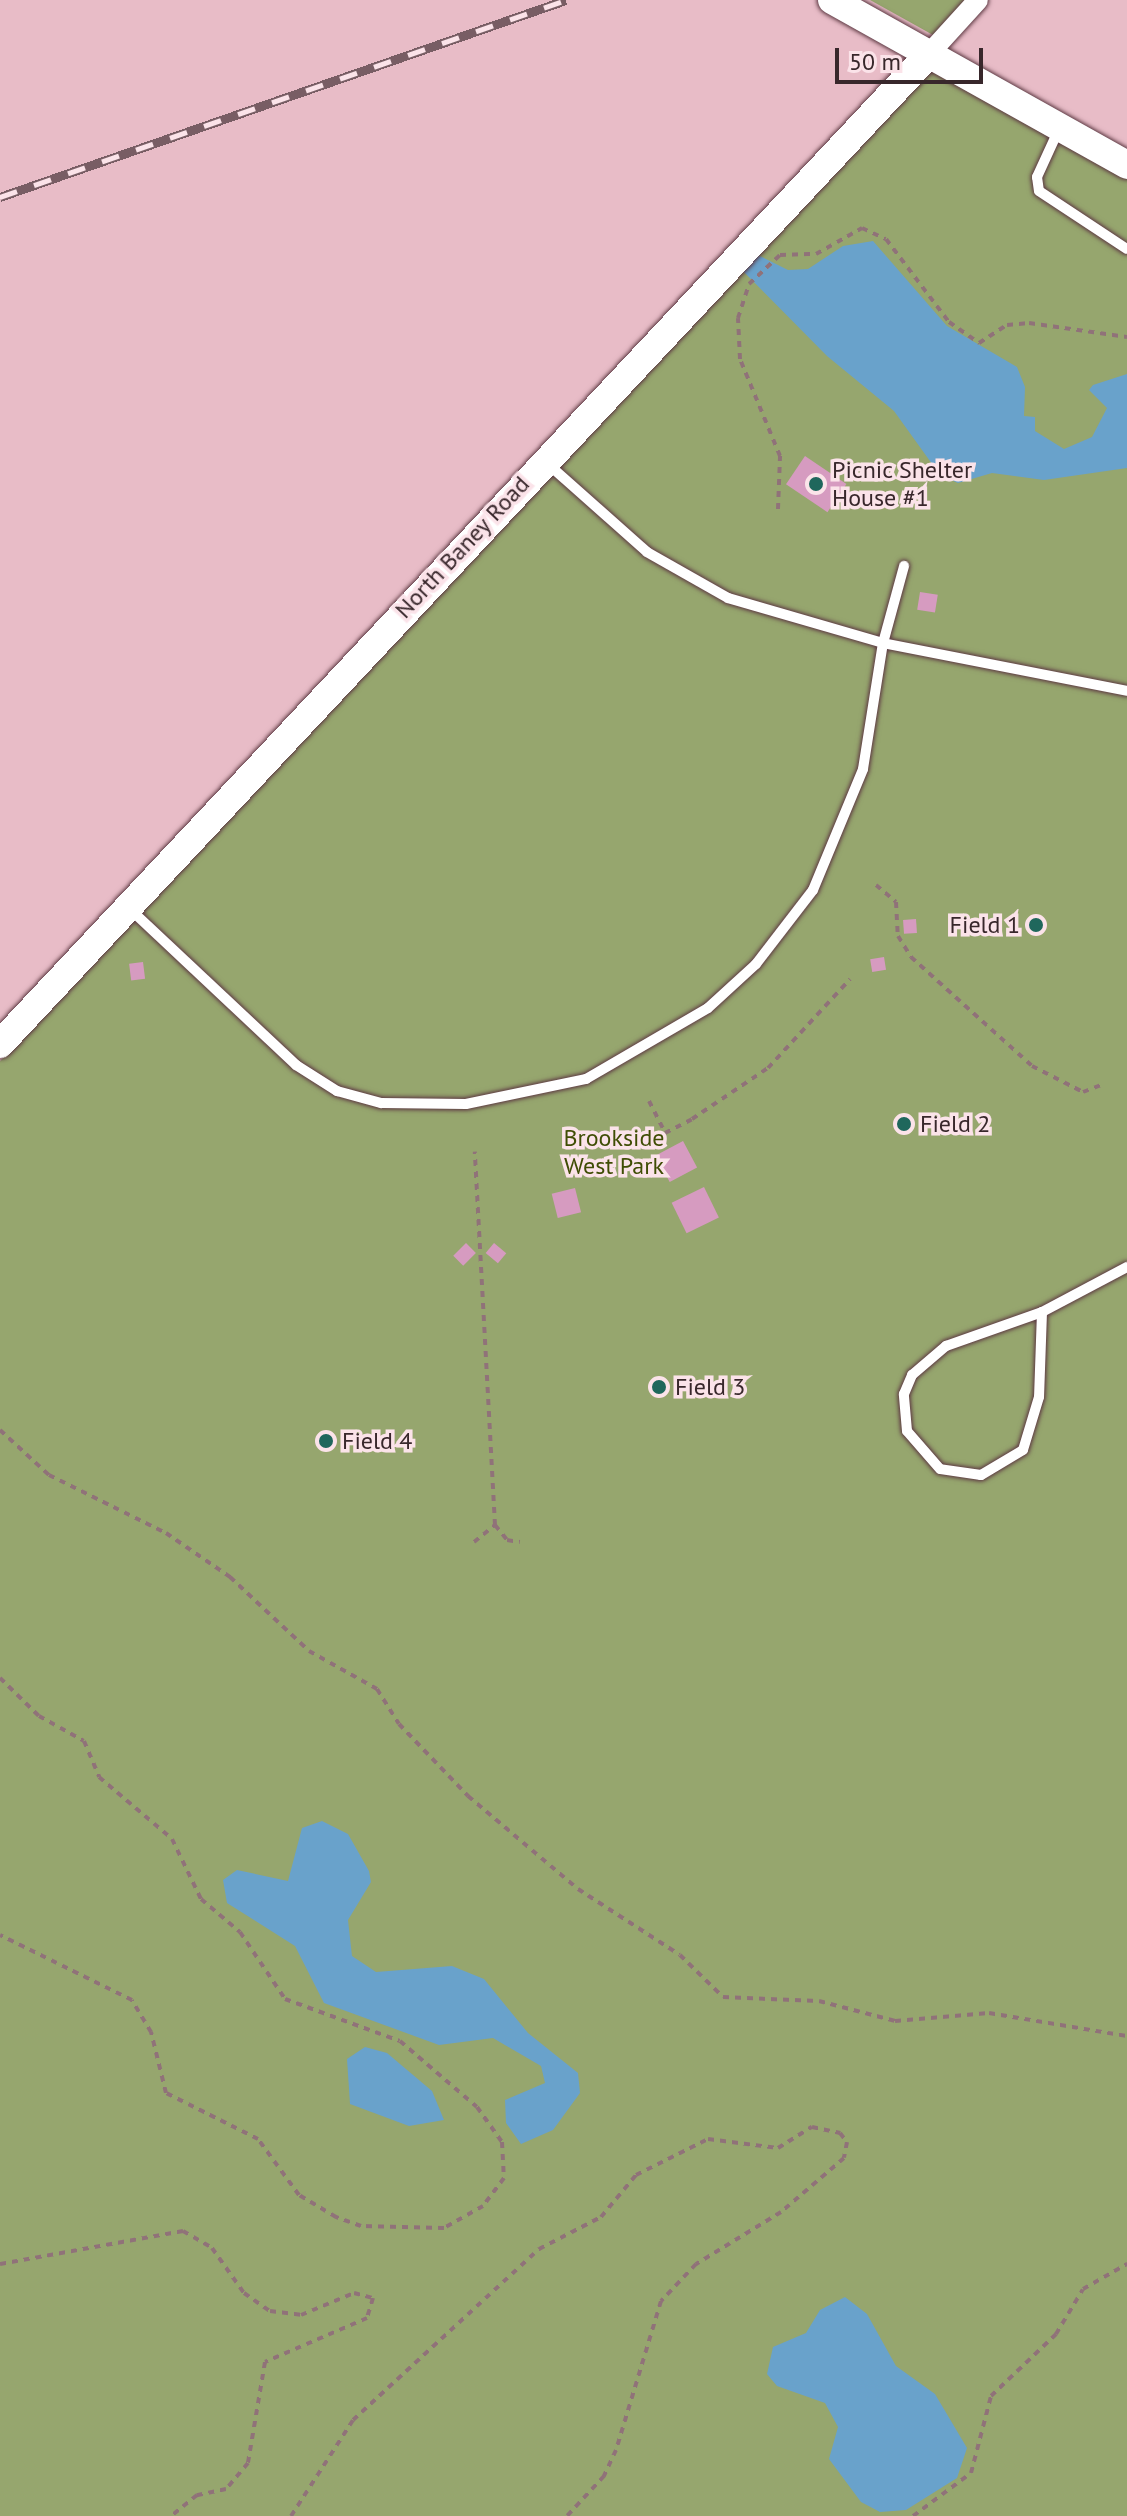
<!DOCTYPE html>
<html>
<head>
<meta charset="utf-8">
<style>
	body { margin:0 }
	#map { position:relative; width:1127px; height:2516px; overflow:hidden; background:#e8bcc7; font-family:"PT Sans",sans-serif }
	div>[style] { position:absolute }
	[style*='--x'] { left:calc(var(--x)*1px); top:calc(var(--y)*1px); width:calc(var(--w)*1px); rotate:calc(var(--a)*1deg) }
	.green>* { inset:0; background:#96a66e }
	.water>* { inset:0; background:#69a2cb }
	.building>* { inset:0; background:#d69bc0; transform-origin:0 0 }
	.path>* { height:4px; margin-top:-2px; transform-origin:0; background:repeating-linear-gradient(90deg,#907279 0 6px,transparent 0 12px) }
	.roads { filter:drop-shadow(0 0 2px #5d3943) drop-shadow(0 0 2px #5d3943) }
	.lane>* { height:10px; margin:-5px; padding:0 5px; transform-origin:5px; border-radius:5px; background:#fff }
	.street>* { height:20px; margin:-10px; padding:0 10px; transform-origin:10px; border-radius:10px; background:#fff }
	.secondary>* { height:28px; margin:-14px; padding:0 14px; transform-origin:14px; border-radius:14px; background:#fff }
	.rail>* { height:9px; margin-top:-4.5px; transform-origin:0; background:repeating-linear-gradient(90deg,#fbe3e9 0 18px,#785d64 0 36px); box-sizing:border-box; border-block:2px solid #785d64 }
	.dots>* { width:22px; height:22px; translate:-50% -50%; box-sizing:border-box; border:4px solid #fbe3e9; border-radius:50% }
	span { translate:-50% -50%; white-space:nowrap; text-align:center; line-height:1.15; -webkit-text-stroke:7px #fbe3e9; paint-order:stroke }
	.poi-label { font-size:24px; color:#38272b }
	.left { translate:0 -50%; text-align:left }
	.right { translate:-100% -50%; text-align:right }
	.street-label { font-size:24px; color:#38272b }
	.park-label { font-size:24px; color:#3f4d04 }
	.scale { position:absolute; left:835px; top:48px; width:148px; height:36px; box-sizing:border-box; border:4px solid #38272b; border-top:0; padding-left:10px; font-size:24px; line-height:28px; white-space:nowrap; color:#38272b; -webkit-text-stroke:6px #fbe3e9; paint-order:stroke }
</style>
</head>
<body>
<div id="map">
	<div class="green">
		<i style="clip-path:polygon(870px 0,967px 0,933px 35px)"></i>
		<i style="clip-path:polygon(930px 62px,1127px 173px,1127px 2516px,0 2516px,0 1061px)"></i>
	</div>
	<div class="water">
		<i style="clip-path:polygon(873px 241px,947px 326px,1017px 367px,1025px 387px,1024px 416px,1035px 417px,1035px 431px,1064px 449px,1092px 437px,1107px 408px,1089px 390px,1093px 385px,1127px 374px,1127px 468px,1044px 480px,992px 473px,958px 483px,940px 475px,894px 411px,827px 356px,738px 266px,752px 252px,788px 270px,808px 269px,843px 246px)"></i>
		<i style="clip-path:polygon(322px 1821px,348px 1834px,369px 1871px,371px 1882px,348px 1920px,352px 1956px,376px 1972px,452px 1966px,484px 1979px,528px 2033px,578px 2073px,580px 2093px,553px 2130px,521px 2144px,506px 2123px,505px 2100px,545px 2083px,541px 2066px,493px 2038px,439px 2045px,324px 2003px,295px 1946px,227px 1903px,223px 1880px,237px 1870px,288px 1881px,302px 1828px)"></i>
		<i style="clip-path:polygon(365px 2047px,387px 2053px,432px 2091px,444px 2120px,409px 2126px,350px 2104px,347px 2059px)"></i>
		<i style="clip-path:polygon(845px 2297px,867px 2314px,896px 2366px,935px 2394px,967px 2448px,957px 2478px,906px 2510px,880px 2512px,861px 2502px,829px 2459px,838px 2427px,825px 2403px,777px 2386px,767px 2374px,773px 2347px,806px 2333px,820px 2310px)"></i>
	</div>
	<div class="building">
		<i style="left:805px;top:456px;width:50px;height:34px;rotate:34deg"></i>
		<i style="left:920px;top:592px;width:18px;height:18px;rotate:9deg"></i>
		<i style="left:916px;top:919px;width:14px;height:13px;rotate:86deg"></i>
		<i style="left:884px;top:957px;width:13px;height:14px;rotate:81deg"></i>
		<i style="left:143px;top:962px;width:17px;height:14px;rotate:83deg"></i>
		<i style="left:683px;top:1141px;width:30px;height:31px;rotate:62deg"></i>
		<i style="left:704px;top:1187px;width:34px;height:36px;rotate:64deg"></i>
		<i style="left:575px;top:1188px;width:25px;height:24px;rotate:76deg"></i>
		<i style="left:466px;top:1243px;width:14px;height:18px;rotate:45deg"></i>
		<i style="left:494px;top:1243px;width:16px;height:13px;rotate:40deg"></i>
	</div>
	<div class="path">
		<i style="--x:778;--y:509;--w:53;--a:-87.8"></i>
		<i style="--x:780;--y:456;--w:105;--a:-112.4"></i>
		<i style="--x:740;--y:359;--w:41;--a:-92.8"></i>
		<i style="--x:738;--y:318;--w:36;--a:-72"></i>
		<i style="--x:749;--y:284;--w:42;--a:-43.1"></i>
		<i style="--x:780;--y:255;--w:36;--a:-2"></i>
		<i style="--x:816;--y:254;--w:53;--a:-29.5"></i>
		<i style="--x:862;--y:228;--w:26;--a:25"></i>
		<i style="--x:886;--y:239;--w:104;--a:52.8"></i>
		<i style="--x:949;--y:322;--w:37;--a:35"></i>
		<i style="--x:979;--y:343;--w:33;--a:-33"></i>
		<i style="--x:1007;--y:325;--w:22;--a:-5"></i>
		<i style="--x:1029;--y:323;--w:99;--a:8.1"></i>
		<i style="--x:876;--y:885;--w:26;--a:40"></i>
		<i style="--x:896;--y:902;--w:34;--a:87"></i>
		<i style="--x:898;--y:936;--w:25;--a:58"></i>
		<i style="--x:911;--y:957;--w:163;--a:42"></i>
		<i style="--x:1032;--y:1066;--w:57;--a:27"></i>
		<i style="--x:1083;--y:1092;--w:19;--a:-21"></i>
		<i style="--x:649;--y:1101;--w:36;--a:63"></i>
		<i style="--x:665;--y:1133;--w:30;--a:-27"></i>
		<i style="--x:692;--y:1119;--w:92;--a:-33.9"></i>
		<i style="--x:768;--y:1068;--w:121;--a:-47.3"></i>
		<i style="--x:0;--y:1430;--w:67;--a:42.6"></i>
		<i style="--x:49;--y:1475;--w:131;--a:26.4"></i>
		<i style="--x:166;--y:1533;--w:78;--a:34.5"></i>
		<i style="--x:230;--y:1577;--w:108;--a:43.1"></i>
		<i style="--x:309;--y:1651;--w:78;--a:29.2"></i>
		<i style="--x:377;--y:1689;--w:41;--a:57.8"></i>
		<i style="--x:399;--y:1724;--w:100;--a:46.2"></i>
		<i style="--x:468;--y:1796;--w:144;--a:40.2"></i>
		<i style="--x:578;--y:1889;--w:121;--a:32.9"></i>
		<i style="--x:680;--y:1955;--w:60;--a:44.3"></i>
		<i style="--x:723;--y:1997;--w:96;--a:2.4"></i>
		<i style="--x:819;--y:2001;--w:79;--a:14.7"></i>
		<i style="--x:895;--y:2021;--w:94;--a:-4.9"></i>
		<i style="--x:989;--y:2013;--w:140;--a:9.5"></i>
		<i style="--x:495;--y:1525;--w:19;--a:51"></i>
		<i style="--x:507;--y:1540;--w:13;--a:9"></i>
		<i style="--x:474;--y:1542;--w:27;--a:-39"></i>
		<i style="--x:495;--y:1525;--w:374;--a:-93.1"></i>
		<i style="--x:0;--y:1678;--w:54;--a:44.3"></i>
		<i style="--x:39;--y:1716;--w:51;--a:29.1"></i>
		<i style="--x:84;--y:1741;--w:39;--a:67"></i>
		<i style="--x:99;--y:1777;--w:96;--a:40.3"></i>
		<i style="--x:172;--y:1839;--w:67;--a:64.2"></i>
		<i style="--x:201;--y:1899;--w:51;--a:40.2"></i>
		<i style="--x:240;--y:1932;--w:81;--a:56.1"></i>
		<i style="--x:285;--y:1999;--w:122;--a:20.1"></i>
		<i style="--x:400;--y:2041;--w:101;--a:40.6"></i>
		<i style="--x:477;--y:2107;--w:43;--a:54.5"></i>
		<i style="--x:502;--y:2142;--w:36;--a:87"></i>
		<i style="--x:504;--y:2178;--w:35;--a:127"></i>
		<i style="--x:483;--y:2206;--w:45;--a:150.6"></i>
		<i style="--x:444;--y:2228;--w:83;--a:-178.6"></i>
		<i style="--x:361;--y:2226;--w:27;--a:-160"></i>
		<i style="--x:336;--y:2217;--w:43;--a:-149.3"></i>
		<i style="--x:299;--y:2195;--w:69;--a:-126.2"></i>
		<i style="--x:258;--y:2139;--w:103;--a:-153.4"></i>
		<i style="--x:166;--y:2093;--w:63;--a:-103.8"></i>
		<i style="--x:151;--y:2032;--w:37;--a:-121"></i>
		<i style="--x:132;--y:2000;--w:147;--a:-153.8"></i>
		<i style="--x:0;--y:2264;--w:186;--a:-10.2"></i>
		<i style="--x:183;--y:2231;--w:34;--a:30"></i>
		<i style="--x:212;--y:2248;--w:55;--a:54.6"></i>
		<i style="--x:244;--y:2293;--w:32;--a:35"></i>
		<i style="--x:270;--y:2311;--w:31;--a:7"></i>
		<i style="--x:301;--y:2315;--w:57;--a:-22.5"></i>
		<i style="--x:354;--y:2293;--w:20;--a:15"></i>
		<i style="--x:373;--y:2298;--w:21;--a:107"></i>
		<i style="--x:367;--y:2318;--w:111;--a:156.7"></i>
		<i style="--x:265;--y:2362;--w:102;--a:99.6"></i>
		<i style="--x:248;--y:2463;--w:34;--a:130"></i>
		<i style="--x:226;--y:2489;--w:30;--a:168"></i>
		<i style="--x:197;--y:2495;--w:33;--a:141"></i>
		<i style="--x:291;--y:2516;--w:114;--a:-57.1"></i>
		<i style="--x:353;--y:2420;--w:253;--a:-42.6"></i>
		<i style="--x:539;--y:2249;--w:70;--a:-27.3"></i>
		<i style="--x:601;--y:2217;--w:55;--a:-50.2"></i>
		<i style="--x:636;--y:2175;--w:80;--a:-26.6"></i>
		<i style="--x:708;--y:2139;--w:71;--a:7.3"></i>
		<i style="--x:778;--y:2148;--w:40;--a:-32"></i>
		<i style="--x:812;--y:2127;--w:29;--a:12"></i>
		<i style="--x:840;--y:2133;--w:11;--a:52"></i>
		<i style="--x:847;--y:2142;--w:16;--a:101"></i>
		<i style="--x:844;--y:2158;--w:83;--a:139.4"></i>
		<i style="--x:781;--y:2212;--w:100;--a:148.5"></i>
		<i style="--x:696;--y:2264;--w:51;--a:133.4"></i>
		<i style="--x:661;--y:2301;--w:156;--a:106.8"></i>
		<i style="--x:616;--y:2450;--w:29;--a:115"></i>
		<i style="--x:604;--y:2476;--w:54;--a:132.8"></i>
		<i style="--x:913;--y:2516;--w:72;--a:-36.6"></i>
		<i style="--x:971;--y:2473;--w:80;--a:-75.4"></i>
		<i style="--x:991;--y:2396;--w:90;--a:-43.6"></i>
		<i style="--x:1056;--y:2334;--w:52;--a:-59"></i>
		<i style="--x:1083;--y:2289;--w:51;--a:-29.6"></i>
	</div>
	<div class="roads">
		<div class="lane">
			<i style="--x:1059;--y:129;--w:53;--a:114.6"></i>
			<i style="--x:1037;--y:177;--w:14;--a:82"></i>
			<i style="--x:1039;--y:191;--w:105;--a:33.4"></i>
			<i style="--x:548;--y:464;--w:132;--a:41.6"></i>
			<i style="--x:647;--y:552;--w:93;--a:29.6"></i>
			<i style="--x:728;--y:598;--w:161;--a:16.2"></i>
			<i style="--x:883;--y:643;--w:249;--a:11.1"></i>
			<i style="--x:130;--y:909;--w:228;--a:43.2"></i>
			<i style="--x:296;--y:1065;--w:49;--a:32.4"></i>
			<i style="--x:337;--y:1091;--w:46;--a:15.3"></i>
			<i style="--x:381;--y:1103;--w:85;--a:0.7"></i>
			<i style="--x:466;--y:1104;--w:123;--a:-11.8"></i>
			<i style="--x:586;--y:1079;--w:141;--a:-30.2"></i>
			<i style="--x:708;--y:1008;--w:65;--a:-42.5"></i>
			<i style="--x:756;--y:964;--w:93;--a:-52.4"></i>
			<i style="--x:813;--y:890;--w:131;--a:-67.5"></i>
			<i style="--x:863;--y:769;--w:128;--a:-81"></i>
			<i style="--x:883;--y:643;--w:80;--a:-74.7"></i>
			<i style="--x:1042;--y:1312;--w:85;--a:92"></i>
			<i style="--x:1039;--y:1397;--w:55;--a:106.8"></i>
			<i style="--x:1023;--y:1450;--w:49;--a:149.2"></i>
			<i style="--x:981;--y:1475;--w:41;--a:-171.7"></i>
			<i style="--x:940;--y:1469;--w:50;--a:-131"></i>
			<i style="--x:907;--y:1431;--w:37;--a:-95"></i>
			<i style="--x:904;--y:1394;--w:21;--a:-67"></i>
			<i style="--x:912;--y:1375;--w:45;--a:-40.5"></i>
			<i style="--x:946;--y:1346;--w:102;--a:-19.5"></i>
			<i style="--x:1042;--y:1312;--w:96;--a:-27.9"></i>
		</div>
		<div class="street">
			<i style="--x:928;--y:55;--w:74;--a:-47.7"></i>
		</div>
		<div class="secondary">
			<i style="--x:832;--y:0;--w:338;--a:29.2"></i>
			<i style="--x:0;--y:1044;--w:1356;--a:-46.82"></i>
		</div>
	</div>
	<div class="rail">
		<i style="--x:0;--y:197;--w:599;--a:-19.19"></i>
	</div>
	<div class="dots">
		<i style="left:816px;top:484px;background:#1f675c"></i>
		<i style="left:1036px;top:925px;background:#1f675c"></i>
		<i style="left:904px;top:1124px;background:#1f675c"></i>
		<i style="left:659px;top:1387px;background:#1f675c"></i>
		<i style="left:326px;top:1441px;background:#1f675c"></i>
	</div>
	<div class="poi-label">
		<span class="left" style="left:832px;top:484px">Picnic Shelter<br>House #1</span>
		<span class="right" style="left:1020px;top:925px">Field 1</span>
		<span class="left" style="left:920px;top:1124px">Field 2</span>
		<span class="left" style="left:675px;top:1387px">Field 3</span>
		<span class="left" style="left:342px;top:1441px">Field 4</span>
	</div>
	<div class="street-label">
		<span style="left:462px;top:547px;rotate:-47deg">North Baney Road</span>
	</div>
	<div class="park-label">
		<span style="left:614px;top:1152px">Brookside<br>West Park</span>
	</div>
	<div class="scale">50 m</div>
</div>
</body>
</html>
